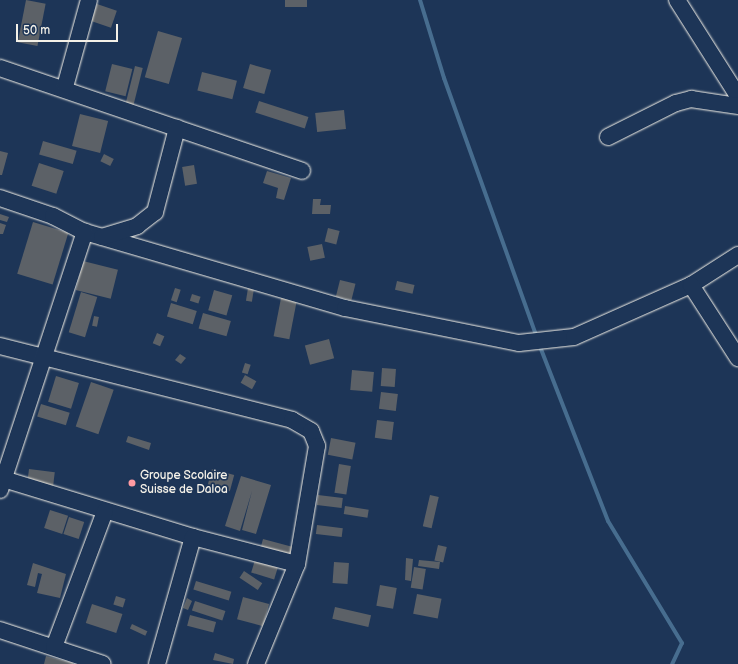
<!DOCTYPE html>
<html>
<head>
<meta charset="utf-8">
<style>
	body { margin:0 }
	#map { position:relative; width:738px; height:664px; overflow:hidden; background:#1d3557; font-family:"Balsamiq Sans",sans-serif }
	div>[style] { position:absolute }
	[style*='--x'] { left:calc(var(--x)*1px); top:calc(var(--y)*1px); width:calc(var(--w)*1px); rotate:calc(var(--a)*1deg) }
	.stream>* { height:4px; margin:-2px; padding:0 2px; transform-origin:2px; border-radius:2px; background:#476d8f }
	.building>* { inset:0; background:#5c6167; transform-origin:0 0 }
	.roads { filter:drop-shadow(0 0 1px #f4f1e8) drop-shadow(0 0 1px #f4f1e8) }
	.minor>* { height:16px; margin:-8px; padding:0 8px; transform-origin:8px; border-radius:8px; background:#1d3557 }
	.dots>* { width:11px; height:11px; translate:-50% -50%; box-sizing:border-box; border:2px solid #1d3557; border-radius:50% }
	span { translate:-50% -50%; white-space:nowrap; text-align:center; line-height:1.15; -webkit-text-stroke:3.5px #1d3557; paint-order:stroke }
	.poi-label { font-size:12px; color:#f4f1e8 }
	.left { translate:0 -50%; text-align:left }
	.scale { position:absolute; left:16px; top:24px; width:102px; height:18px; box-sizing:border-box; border:2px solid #f4f1e8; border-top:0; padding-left:5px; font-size:12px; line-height:14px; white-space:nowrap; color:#f4f1e8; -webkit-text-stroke:3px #1d3557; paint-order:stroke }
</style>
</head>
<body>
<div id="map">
	<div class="stream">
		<i style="--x:420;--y:0;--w:82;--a:72.9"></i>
		<i style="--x:444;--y:78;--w:276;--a:70.3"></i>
		<i style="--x:539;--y:344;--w:190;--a:68.7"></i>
		<i style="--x:608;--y:521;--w:143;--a:58.8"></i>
		<i style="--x:682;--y:643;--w:23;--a:115"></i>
	</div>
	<div class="building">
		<i style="left:26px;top:0;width:20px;height:43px;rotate:11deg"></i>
		<i style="left:285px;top:0;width:22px;height:7px"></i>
		<i style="left:97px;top:4px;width:21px;height:18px;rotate:19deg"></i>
		<i style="left:158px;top:31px;width:25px;height:48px;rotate:16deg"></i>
		<i style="left:112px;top:64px;width:21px;height:28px;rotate:14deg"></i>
		<i style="left:250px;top:64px;width:22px;height:25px;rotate:16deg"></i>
		<i style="left:135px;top:66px;width:8px;height:40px;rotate:14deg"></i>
		<i style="left:202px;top:72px;width:36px;height:19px;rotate:14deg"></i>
		<i style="left:259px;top:101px;width:52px;height:12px;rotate:18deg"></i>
		<i style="left:344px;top:110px;width:19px;height:29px;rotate:84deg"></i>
		<i style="left:80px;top:114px;width:29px;height:33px;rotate:14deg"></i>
		<i style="left:43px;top:141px;width:35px;height:14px;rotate:16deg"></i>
		<i style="clip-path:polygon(0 151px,8px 153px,2px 175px,0 175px)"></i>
		<i style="left:104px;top:154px;width:11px;height:8px;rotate:27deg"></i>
		<i style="left:39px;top:163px;width:26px;height:24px;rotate:18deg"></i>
		<i style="left:194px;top:165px;width:19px;height:12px;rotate:81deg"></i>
		<i style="clip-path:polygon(267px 171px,291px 178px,284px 200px,276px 198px,278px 188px,263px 183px)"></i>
		<i style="clip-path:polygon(313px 199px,321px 199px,320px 205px,331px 205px,330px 214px,312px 214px)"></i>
		<i style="clip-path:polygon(0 214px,9px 217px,7px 222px,0 220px)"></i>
		<i style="left:33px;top:222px;width:37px;height:54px;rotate:17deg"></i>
		<i style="clip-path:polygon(0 223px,6px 225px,3px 234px,0 234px)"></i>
		<i style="left:328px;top:228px;width:12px;height:14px;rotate:14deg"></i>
		<i style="left:322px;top:244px;width:14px;height:15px;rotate:78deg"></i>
		<i style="left:83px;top:261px;width:36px;height:30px;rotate:14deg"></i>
		<i style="left:340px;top:280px;width:16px;height:17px;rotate:14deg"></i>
		<i style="left:397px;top:281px;width:18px;height:9px;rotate:13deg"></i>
		<i style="left:175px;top:288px;width:6px;height:13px;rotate:18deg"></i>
		<i style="left:248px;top:288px;width:6px;height:13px;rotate:9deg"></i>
		<i style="left:214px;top:290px;width:19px;height:21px;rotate:16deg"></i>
		<i style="left:81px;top:292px;width:17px;height:42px;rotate:17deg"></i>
		<i style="left:282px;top:293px;width:16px;height:44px;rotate:11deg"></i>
		<i style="left:192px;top:294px;width:9px;height:7px;rotate:18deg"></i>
		<i style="left:171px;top:303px;width:27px;height:14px;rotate:17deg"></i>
		<i style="left:203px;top:313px;width:29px;height:16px;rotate:16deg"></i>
		<i style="left:94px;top:316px;width:5px;height:10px;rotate:11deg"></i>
		<i style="left:157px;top:333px;width:8px;height:11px;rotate:23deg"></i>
		<i style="left:329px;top:339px;width:20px;height:25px;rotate:75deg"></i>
		<i style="clip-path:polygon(180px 354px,186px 358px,181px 364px,175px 360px)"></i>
		<i style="left:245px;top:363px;width:6px;height:10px;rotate:18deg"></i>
		<i style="left:382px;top:368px;width:14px;height:18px;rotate:4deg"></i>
		<i style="left:352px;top:370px;width:22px;height:20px;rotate:5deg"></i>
		<i style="left:245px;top:375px;width:13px;height:9px;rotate:29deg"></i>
		<i style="left:56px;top:376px;width:24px;height:27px;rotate:17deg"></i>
		<i style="left:91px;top:382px;width:24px;height:47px;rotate:19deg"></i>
		<i style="left:381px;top:392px;width:17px;height:17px;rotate:7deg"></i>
		<i style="left:41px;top:404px;width:30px;height:13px;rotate:17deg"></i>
		<i style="left:377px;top:420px;width:17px;height:18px;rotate:7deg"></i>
		<i style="clip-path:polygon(128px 436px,151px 443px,149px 450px,126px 442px)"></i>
		<i style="left:331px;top:438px;width:25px;height:17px;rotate:11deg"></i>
		<i style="left:339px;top:464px;width:12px;height:29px;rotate:9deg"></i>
		<i style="left:29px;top:469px;width:26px;height:16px;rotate:7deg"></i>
		<i style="left:212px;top:469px;width:23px;height:17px;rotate:15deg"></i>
		<i style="clip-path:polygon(241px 476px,271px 485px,256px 534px,242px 530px,252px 491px,240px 531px,225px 526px)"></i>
		<i style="left:318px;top:495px;width:25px;height:10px;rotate:7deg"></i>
		<i style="left:430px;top:495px;width:9px;height:32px;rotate:13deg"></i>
		<i style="left:345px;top:506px;width:24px;height:8px;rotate:9deg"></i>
		<i style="left:50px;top:510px;width:19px;height:19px;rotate:18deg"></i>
		<i style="left:69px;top:517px;width:16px;height:18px;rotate:18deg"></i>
		<i style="left:317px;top:525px;width:26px;height:9px;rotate:7deg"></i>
		<i style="left:263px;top:539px;width:31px;height:10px;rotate:15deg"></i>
		<i style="left:438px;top:545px;width:9px;height:16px;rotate:13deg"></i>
		<i style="clip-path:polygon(406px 558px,413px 559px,411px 581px,405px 580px)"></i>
		<i style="left:255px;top:560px;width:24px;height:13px;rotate:17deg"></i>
		<i style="clip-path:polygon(419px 560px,440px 562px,439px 569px,418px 566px)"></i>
		<i style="left:334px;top:562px;width:15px;height:21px;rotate:4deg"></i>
		<i style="clip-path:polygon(33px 563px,66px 574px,60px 598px,37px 593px,42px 574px,38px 573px,35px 587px,27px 585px)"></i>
		<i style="left:414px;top:567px;width:12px;height:21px;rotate:9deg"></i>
		<i style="left:244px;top:571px;width:22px;height:8px;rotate:34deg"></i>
		<i style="left:196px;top:581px;width:37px;height:9px;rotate:17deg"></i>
		<i style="left:380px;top:585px;width:17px;height:21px;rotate:10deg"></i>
		<i style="left:417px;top:594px;width:25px;height:20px;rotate:11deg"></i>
		<i style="left:116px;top:596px;width:10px;height:9px;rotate:17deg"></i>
		<i style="left:243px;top:597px;width:27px;height:23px;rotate:15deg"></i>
		<i style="clip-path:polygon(187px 598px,192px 601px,188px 610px,183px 608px)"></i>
		<i style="left:195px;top:601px;width:32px;height:10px;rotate:18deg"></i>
		<i style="left:92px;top:604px;width:32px;height:20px;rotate:18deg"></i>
		<i style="left:335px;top:607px;width:37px;height:12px;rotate:13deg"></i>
		<i style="left:190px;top:615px;width:27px;height:11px;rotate:15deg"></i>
		<i style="left:132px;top:624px;width:17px;height:5px;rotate:25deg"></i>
		<i style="clip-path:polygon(215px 653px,234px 659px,233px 664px,213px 660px)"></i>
		<i style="clip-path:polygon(46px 656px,73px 663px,73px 664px,44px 664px)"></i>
	</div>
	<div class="roads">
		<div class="minor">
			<i style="--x:677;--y:0;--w:114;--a:57.6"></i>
			<i style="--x:0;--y:68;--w:319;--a:18.8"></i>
			<i style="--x:65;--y:87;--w:90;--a:-74.6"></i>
			<i style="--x:608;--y:137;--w:76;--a:-26.6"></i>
			<i style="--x:676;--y:103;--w:16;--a:-15"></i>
			<i style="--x:691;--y:99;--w:48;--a:8.5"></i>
			<i style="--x:0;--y:198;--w:56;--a:18.8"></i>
			<i style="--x:53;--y:216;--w:36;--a:27"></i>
			<i style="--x:85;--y:232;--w:271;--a:16.3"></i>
			<i style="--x:345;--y:308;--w:177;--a:11.4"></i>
			<i style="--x:519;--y:343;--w:55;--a:-6.2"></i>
			<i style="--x:574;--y:337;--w:128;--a:-24"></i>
			<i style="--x:102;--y:237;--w:37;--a:-17"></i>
			<i style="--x:137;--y:226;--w:23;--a:-38"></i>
			<i style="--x:155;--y:212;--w:87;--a:-75.3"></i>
			<i style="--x:738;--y:255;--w:56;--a:147.4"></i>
			<i style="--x:691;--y:285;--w:87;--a:57.2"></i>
			<i style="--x:0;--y:346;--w:301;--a:14.2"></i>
			<i style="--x:292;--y:420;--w:22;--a:30"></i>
			<i style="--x:311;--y:431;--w:16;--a:68"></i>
			<i style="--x:317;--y:446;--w:120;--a:99.6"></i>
			<i style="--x:297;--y:564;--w:108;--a:112.3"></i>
			<i style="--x:0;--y:478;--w:202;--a:17"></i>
			<i style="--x:193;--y:537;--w:107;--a:14.6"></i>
			<i style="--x:0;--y:490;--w:272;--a:-71.8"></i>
			<i style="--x:0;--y:630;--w:108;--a:18.3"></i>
			<i style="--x:54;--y:647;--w:145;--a:-69.4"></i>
			<i style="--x:157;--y:664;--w:132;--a:-74.2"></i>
		</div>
	</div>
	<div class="dots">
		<i style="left:132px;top:483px;background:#ff9aa2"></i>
	</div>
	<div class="poi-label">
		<span class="left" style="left:140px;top:483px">Groupe Scolaire<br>Suisse de Daloa</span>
	</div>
	<div class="scale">50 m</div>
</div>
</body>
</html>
